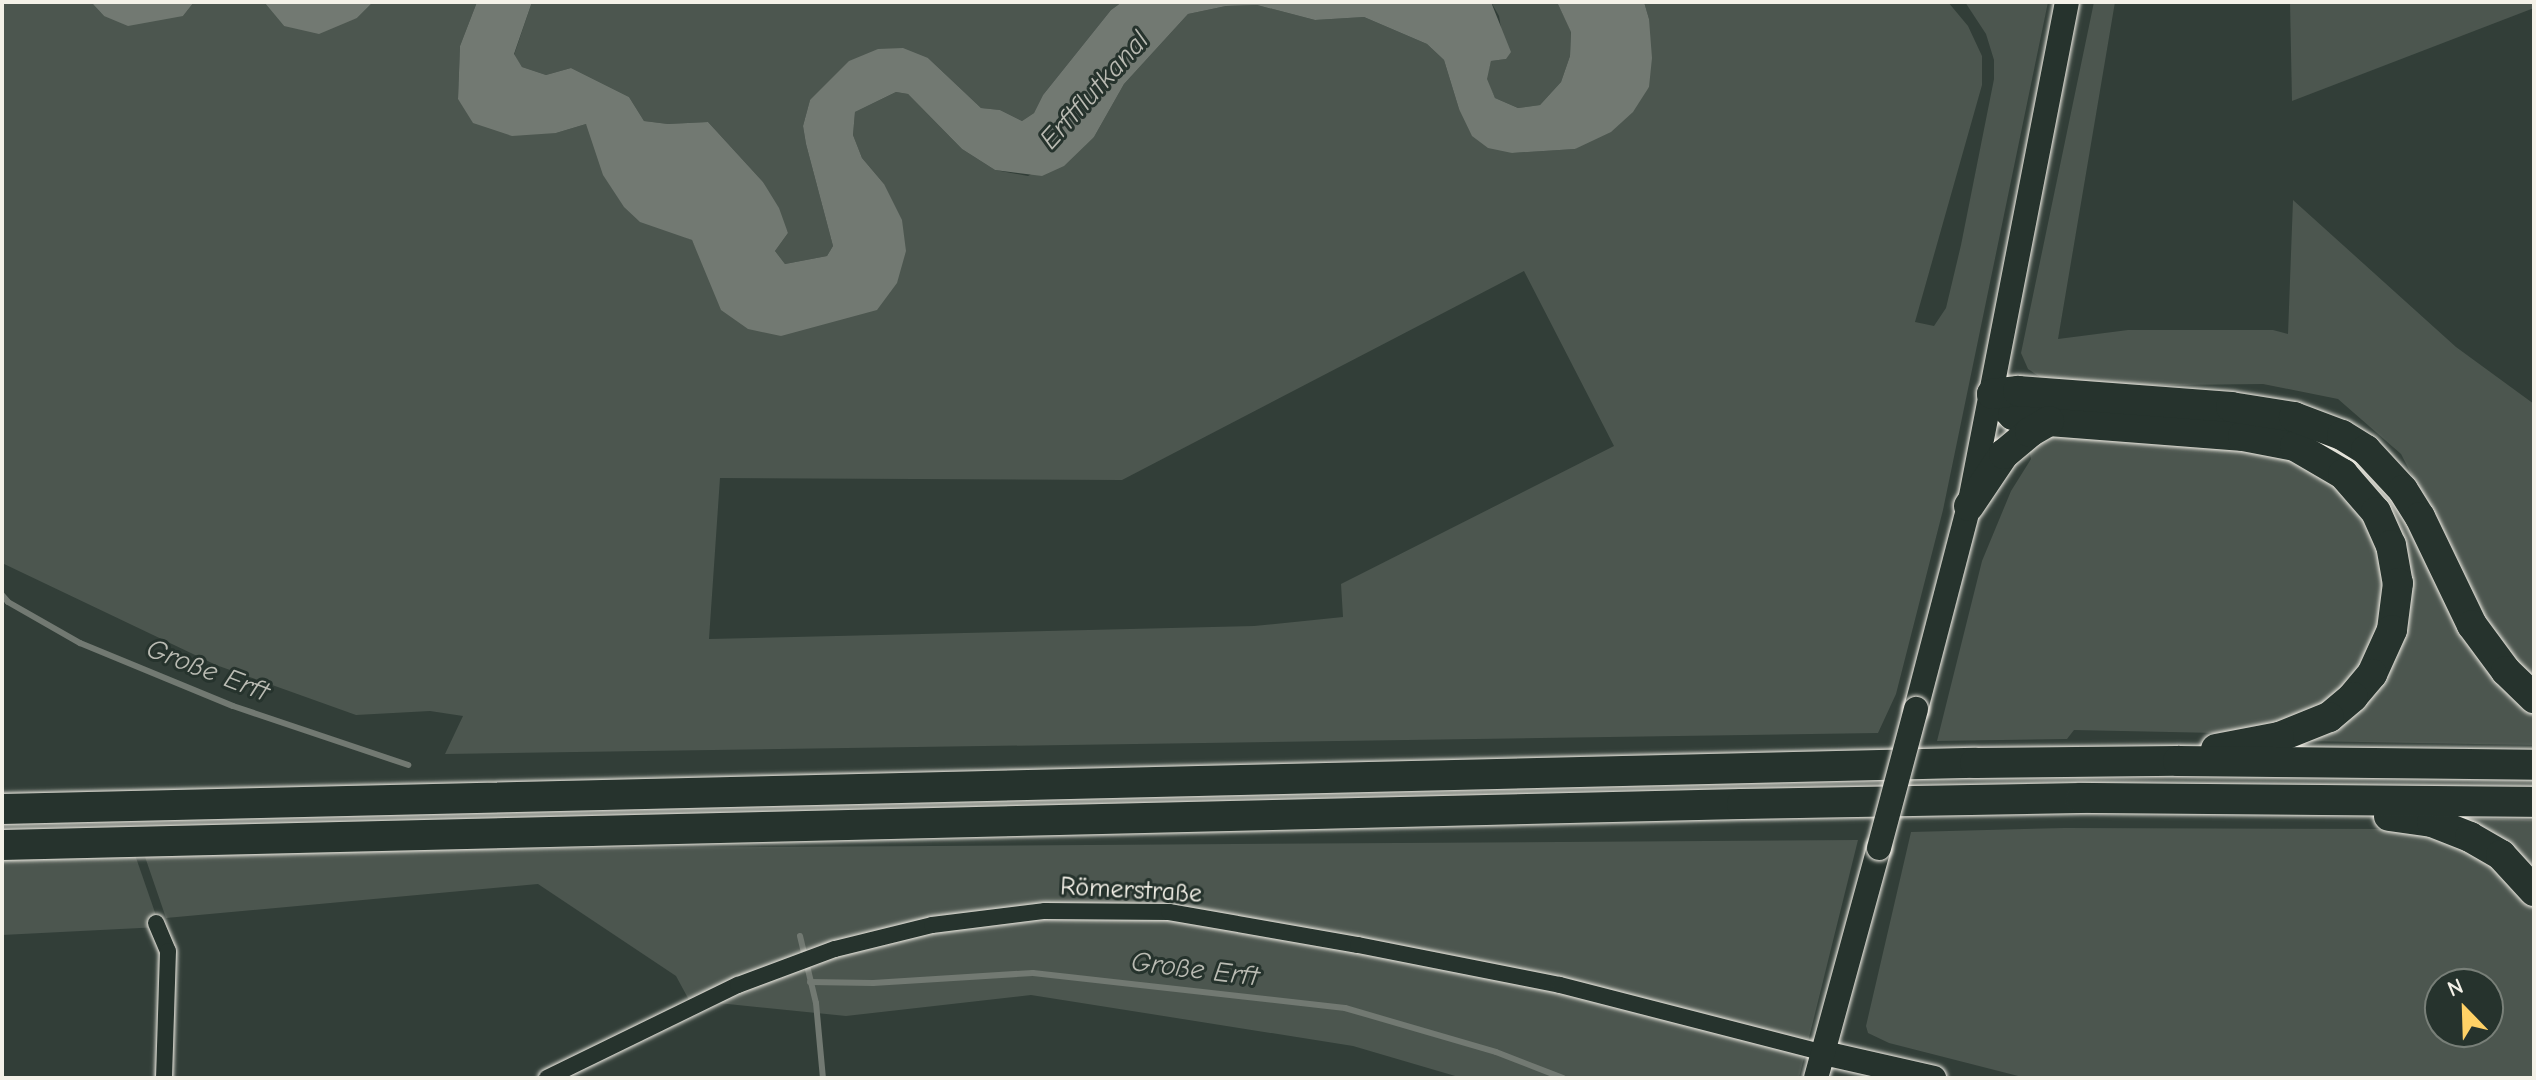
<!DOCTYPE html>
<html>
<head>
<meta charset="utf-8">
<style>
	body { margin:0 }
	#map { position:relative; width:2536px; height:1080px; overflow:hidden; background:#323e38; font-family:"Comic Neue",sans-serif }
	div>[style] { position:absolute }
	[style*='--x'] { left:calc(var(--x)*1px); top:calc(var(--y)*1px); width:calc(var(--w)*1px); rotate:calc(var(--a)*1deg) }
	.green>* { inset:0; background:#4c564f }
	.water>* { inset:0; background:#727972 }
	.stream>* { height:6px; margin:-3px; padding:0 3px; transform-origin:3px; border-radius:3px; background:#727972 }
	.roads { filter:drop-shadow(0 0 2px #f4f1e8) drop-shadow(0 0 2px #f4f1e8) }
	.street>* { height:16px; margin:-8px; padding:0 8px; transform-origin:8px; border-radius:8px; background:#26332d }
	.secondary>* { height:24px; margin:-12px; padding:0 12px; transform-origin:12px; border-radius:12px; background:#26332d }
	.highway>* { height:30px; margin:-15px; padding:0 15px; transform-origin:15px; border-radius:15px; background:#26332d }
	.bridges { filter:drop-shadow(0 0 2px #f4f1e8) drop-shadow(0 0 2px #f4f1e8) }
	.secondary-bridge>* { height:24px; margin:-12px; padding:0 12px; transform-origin:12px; border-radius:12px; background:#26332d }
	span { translate:-50% -50%; white-space:nowrap; text-align:center; line-height:1.15; -webkit-text-stroke:6px #26332d; paint-order:stroke }
	.street-label { font-size:26px; color:#f4f1e8 }
	.water-label { font-size:28px; color:#babbb3; font-style:italic }
	.frame { position:absolute; inset:0; border:4px solid #f4f1e8; pointer-events:none }
	.north { position:absolute; left:2424px; top:968px; width:80px; height:80px; box-sizing:border-box; background:#26332d; border:2px solid #787f78; border-radius:50%; rotate:337deg; font-size:22px; font-weight:700; line-height:32px; text-align:center; color:#f4f1e8 }
	.north::after { content:''; display:block; margin:auto; width:28px; height:36px; background:#ffd166; clip-path:polygon(50% 0,100% 100%,50% 72%,0 100%) }
</style>
</head>
<body>
<div id="map">
	<div class="green">
		<i style="clip-path:polygon(evenodd,2px 2px,91px 2px,104px 16px,183px 16px,194px 2px,264px 2px,284px 26px,357px 18px,373px 2px,477px 2px,460px 46px,458px 99px,556px 133px,586px 124px,669px 230px,692px 240px,707px 271px,781px 336px,884px 184px,862px 158px,853px 135px,855px 112px,896px 92px,908px 94px,962px 149px,995px 170px,1028px 176px,1094px 137px,1124px 84px,1188px 14px,1226px 6px,1257px 5px,1315px 20px,1364px 17px,1427px 44px,1444px 60px,1459px 109px,1512px 153px,1575px 149px,1649px 87px,1649px 19px,1644px 2px,1948px 2px,1968px 26px,1982px 56px,1982px 85px,1915px 322px,1934px 326px,1946px 308px,1961px 245px,1994px 79px,1994px 60px,1986px 34px,1965px 2px,2048px 2px,1943px 510px,1896px 694px,1878px 733px,445px 754px,463px 716px,430px 711px,356px 715px,216px 665px,2px 563px,2px 2px,1524px 271px,1614px 446px,1341px 584px,1343px 617px,1254px 626px,709px 639px,720px 478px,1122px 480px,1524px 271px)"></i>
		<i style="clip-path:polygon(532px 2px,1122px 2px,1111px 10px,1043px 95px,1034px 113px,1022px 121px,1000px 110px,981px 108px,928px 58px,810px 100px,803px 126px,806px 144px,833px 246px,827px 256px,785px 264px,775px 251px,788px 233px,763px 182px,708px 122px,668px 124px,644px 121px,629px 97px,571px 68px,546px 75px,522px 67px,514px 55px)"></i>
		<i style="clip-path:polygon(1491px 2px,1557px 2px,1571px 31px,1570px 56px,1561px 82px,1540px 105px,1518px 108px,1495px 98px,1486px 79px,1491px 61px,1506px 59px,1499px 16px)"></i>
		<i style="clip-path:polygon(2094px 2px,2115px 2px,2058px 339px,2128px 330px,2273px 330px,2288px 334px,2293px 200px,2456px 347px,2534px 404px,2534px 682px,2498px 643px,2401px 454px,2338px 399px,2263px 384px,2089px 386px,2043px 379px,2028px 369px,2021px 353px)"></i>
		<i style="clip-path:polygon(2290px 2px,2534px 2px,2534px 8px,2292px 101px)"></i>
		<i style="clip-path:polygon(2033px 403px,2328px 438px,2380px 475px,2534px 711px,2534px 745px,2303px 741px,2402px 631px,2353px 472px)"></i>
		<i style="clip-path:polygon(2046px 434px,2286px 453px,2347px 490px,2385px 554px,2387px 625px,2358px 680px,2301px 722px,2218px 733px,2074px 730px,2067px 739px,1937px 741px,1982px 561px,2011px 491px,2031px 459px,2028px 444px)"></i>
		<i style="clip-path:polygon(2465px 818px,2534px 820px,2534px 875px,2471px 827px)"></i>
		<i style="clip-path:polygon(evenodd,2065px 828px,2411px 829px,2476px 849px,2528px 899px,2534px 910px,2534px 1078px,2026px 1078px,1889px 1043px,1868px 1033px,1866px 1026px,1911px 832px,2065px 828px,2440px 984px,2488px 984px,2488px 1032px,2440px 1032px,2440px 984px)"></i>
		<i style="clip-path:polygon(1858px 840px,1799px 1078px,1462px 1078px,1353px 1046px,1031px 995px,846px 1016px,689px 1000px,676px 976px,538px 884px,166px 918px,143px 851px)"></i>
		<i style="clip-path:polygon(133px 849px,160px 927px,2px 935px,2px 853px)"></i>
	</div>
	<div class="water">
		<i style="clip-path:polygon(91px 2px,194px 2px,183px 16px,128px 26px,104px 16px)"></i>
		<i style="clip-path:polygon(264px 2px,373px 2px,357px 18px,319px 34px,284px 26px)"></i>
		<i style="clip-path:polygon(477px 2px,532px 2px,514px 54px,522px 67px,546px 75px,571px 68px,629px 97px,644px 121px,668px 124px,708px 122px,763px 182px,779px 208px,788px 233px,775px 251px,785px 264px,827px 256px,833px 246px,806px 144px,803px 126px,810px 100px,849px 61px,878px 49px,903px 48px,928px 58px,981px 108px,1000px 110px,1022px 121px,1034px 113px,1043px 95px,1111px 10px,1122px 2px,1491px 2px,1511px 52px,1506px 59px,1491px 61px,1487px 79px,1495px 98px,1518px 108px,1540px 105px,1561px 82px,1570px 56px,1571px 32px,1557px 2px,1644px 2px,1649px 19px,1652px 58px,1649px 87px,1633px 112px,1611px 132px,1575px 149px,1512px 153px,1488px 148px,1472px 136px,1459px 109px,1444px 60px,1427px 44px,1364px 17px,1315px 20px,1257px 5px,1226px 6px,1188px 14px,1124px 84px,1094px 137px,1064px 166px,1042px 176px,995px 170px,962px 149px,908px 94px,896px 92px,855px 112px,853px 135px,862px 158px,884px 184px,902px 220px,906px 251px,897px 283px,877px 310px,781px 336px,748px 329px,721px 310px,692px 240px,640px 222px,624px 207px,603px 175px,586px 124px,556px 133px,512px 136px,473px 123px,458px 99px,460px 46px)"></i>
	</div>
	<div class="stream">
		<i style="--x:2;--y:595;--w:9;--a:49"></i>
		<i style="--x:8;--y:602;--w:83;--a:29.7"></i>
		<i style="--x:80;--y:643;--w:165;--a:22.4"></i>
		<i style="--x:233;--y:706;--w:185;--a:18.6"></i>
		<i style="--x:800;--y:936;--w:69;--a:76.6"></i>
		<i style="--x:816;--y:1003;--w:75;--a:84.7"></i>
		<i style="--x:810;--y:982;--w:63;--a:0.9"></i>
		<i style="--x:873;--y:983;--w:160;--a:-3.6"></i>
		<i style="--x:1033;--y:973;--w:314;--a:6.4"></i>
		<i style="--x:1345;--y:1008;--w:157;--a:16.2"></i>
		<i style="--x:1496;--y:1052;--w:72;--a:21.2"></i>
	</div>
	<div class="roads">
		<div class="street">
			<i style="--x:156;--y:923;--w:30;--a:67"></i>
			<i style="--x:168;--y:951;--w:127;--a:91.8"></i>
			<i style="--x:547;--y:1078;--w:212;--a:-26"></i>
			<i style="--x:738;--y:985;--w:103;--a:-20.4"></i>
			<i style="--x:835;--y:949;--w:100;--a:-13.9"></i>
			<i style="--x:932;--y:925;--w:114;--a:-7.1"></i>
			<i style="--x:1045;--y:911;--w:124;--a:0.5"></i>
			<i style="--x:1169;--y:912;--w:192;--a:9.9"></i>
			<i style="--x:1358;--y:945;--w:206;--a:11.2"></i>
			<i style="--x:1560;--y:985;--w:273;--a:14.4"></i>
		</div>
		<div class="secondary">
			<i style="--x:1916;--y:709;--w:210;--a:-75.4"></i>
			<i style="--x:1969;--y:506;--w:513;--a:-79"></i>
			<i style="--x:1824;--y:1053;--w:113;--a:12.8"></i>
			<i style="--x:1816;--y:1078;--w:238;--a:-74.7"></i>
		</div>
		<div class="highway">
			<i style="--x:1992;--y:394;--w:30;--a:45"></i>
			<i style="--x:2013;--y:415;--w:36;--a:9"></i>
			<i style="--x:2049;--y:421;--w:195;--a:4.4"></i>
			<i style="--x:2243;--y:436;--w:53;--a:10.9"></i>
			<i style="--x:2295;--y:446;--w:56;--a:30.3"></i>
			<i style="--x:2343;--y:474;--w:50;--a:49"></i>
			<i style="--x:2376;--y:512;--w:36;--a:66"></i>
			<i style="--x:2391;--y:545;--w:39;--a:80"></i>
			<i style="--x:2398;--y:583;--w:47;--a:97.3"></i>
			<i style="--x:2392;--y:630;--w:48;--a:114.4"></i>
			<i style="--x:2372;--y:674;--w:30;--a:130"></i>
			<i style="--x:2353;--y:697;--w:31;--a:140"></i>
			<i style="--x:2329;--y:717;--w:54;--a:158.2"></i>
			<i style="--x:2279;--y:737;--w:64;--a:169.2"></i>
			<i style="--x:1992;--y:394;--w:26;--a:-7"></i>
			<i style="--x:2018;--y:391;--w:214;--a:4.3"></i>
			<i style="--x:2231;--y:407;--w:64;--a:9"></i>
			<i style="--x:2294;--y:417;--w:51;--a:20.6"></i>
			<i style="--x:2342;--y:435;--w:28;--a:32"></i>
			<i style="--x:2366;--y:450;--w:54;--a:47.2"></i>
			<i style="--x:2403;--y:490;--w:32;--a:58"></i>
			<i style="--x:2420;--y:517;--w:120;--a:64.3"></i>
			<i style="--x:2472;--y:625;--w:57;--a:53.5"></i>
			<i style="--x:2506;--y:671;--w:39;--a:44"></i>
			<i style="--x:1969;--y:506;--w:63;--a:-56.1"></i>
			<i style="--x:2004;--y:454;--w:34;--a:-40"></i>
			<i style="--x:2030;--y:432;--w:22;--a:-30"></i>
			<i style="--x:2;--y:809;--w:1974;--a:-1.34"></i>
			<i style="--x:1975;--y:763;--w:203;--a:-0.6"></i>
			<i style="--x:2178;--y:761;--w:356;--a:0.6"></i>
			<i style="--x:2389;--y:816;--w:43;--a:7.9"></i>
			<i style="--x:2432;--y:822;--w:41;--a:21.5"></i>
			<i style="--x:2470;--y:837;--w:36;--a:30"></i>
			<i style="--x:2501;--y:855;--w:49;--a:47.5"></i>
			<i style="--x:2;--y:845;--w:1740;--a:-1.35"></i>
			<i style="--x:1742;--y:804;--w:339;--a:-1"></i>
			<i style="--x:2081;--y:798;--w:453;--a:0.5"></i>
		</div>
	</div>
	<div class="bridges">
		<div class="secondary-bridge">
			<i style="--x:1879;--y:848;--w:144;--a:-75.1"></i>
		</div>
	</div>
	<div class="street-label">
		<span style="left:1131px;top:891px;rotate:3deg">Römerstraße</span>
	</div>
	<div class="water-label">
		<span style="left:1094px;top:90px;rotate:-48deg">Erftflutkanal</span>
		<span style="left:208px;top:670px;rotate:21deg">Große Erft</span>
		<span style="left:1195px;top:969px;rotate:7deg">Große Erft</span>
	</div>
	<div class="frame"></div>
	<div class="north">N</div>
</div>
</body>
</html>
